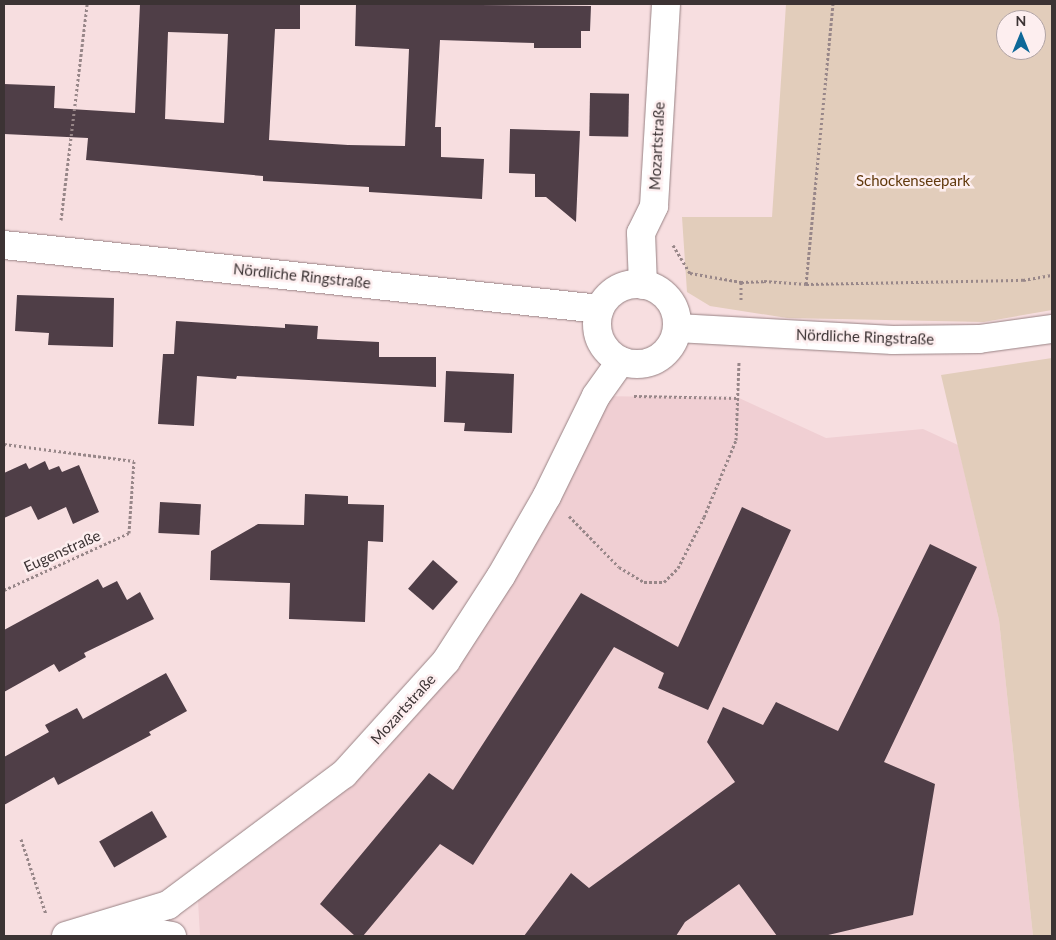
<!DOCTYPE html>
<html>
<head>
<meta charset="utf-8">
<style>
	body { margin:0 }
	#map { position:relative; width:1056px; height:940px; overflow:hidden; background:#f7dee0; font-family:Lato,sans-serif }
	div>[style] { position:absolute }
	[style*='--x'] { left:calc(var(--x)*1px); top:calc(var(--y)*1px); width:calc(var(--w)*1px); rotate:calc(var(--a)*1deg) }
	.built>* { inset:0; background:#f0cfd3 }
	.green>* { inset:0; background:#e2cdbb }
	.building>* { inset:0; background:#4f3e47; transform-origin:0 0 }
	.path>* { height:3px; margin-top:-1.5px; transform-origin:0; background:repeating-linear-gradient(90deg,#988789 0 2.5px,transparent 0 5px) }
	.roads { filter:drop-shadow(0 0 1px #988284) drop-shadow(0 0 1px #988284) }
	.minor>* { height:28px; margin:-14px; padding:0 14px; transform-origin:14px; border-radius:14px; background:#fff }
	.tertiary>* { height:28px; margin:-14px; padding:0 14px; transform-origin:14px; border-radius:14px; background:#fff }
	.tertiary>.ring { margin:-14px; padding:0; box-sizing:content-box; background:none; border:28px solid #fff; border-radius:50% }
	span { translate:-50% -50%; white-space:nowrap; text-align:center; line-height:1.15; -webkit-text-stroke:5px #fdeeef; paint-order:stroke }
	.street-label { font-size:15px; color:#3c3334 }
	.park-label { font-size:15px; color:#61390d }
	.frame { position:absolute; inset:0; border:5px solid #3c3334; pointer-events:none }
	.north { position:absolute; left:996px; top:10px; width:50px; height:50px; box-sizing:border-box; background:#fdeeef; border:1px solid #b0a3a4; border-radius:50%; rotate:0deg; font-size:14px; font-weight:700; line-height:20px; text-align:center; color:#3c3334 }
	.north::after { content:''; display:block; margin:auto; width:18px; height:22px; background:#0e6898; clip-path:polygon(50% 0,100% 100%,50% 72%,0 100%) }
</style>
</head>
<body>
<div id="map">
	<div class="built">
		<i style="clip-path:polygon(596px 396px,739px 398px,826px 438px,923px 429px,958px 445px,999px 620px,1033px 936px,200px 936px,197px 883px,344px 774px,446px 661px)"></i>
	</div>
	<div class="green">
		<i style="clip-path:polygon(evenodd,786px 4px,1052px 4px,1052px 310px,984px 322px,787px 318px,710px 306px,687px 292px,682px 217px,772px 217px,786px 4px,1006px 20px,1036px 20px,1036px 50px,1006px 50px,1006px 20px)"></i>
		<i style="clip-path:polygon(1052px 358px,1052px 936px,1033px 936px,999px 620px,941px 375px)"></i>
	</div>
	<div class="building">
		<i style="clip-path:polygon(evenodd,140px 4px,300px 4px,300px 29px,275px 29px,269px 140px,348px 145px,405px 146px,409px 49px,355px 46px,356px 4px,591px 6px,590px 31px,581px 31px,581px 48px,534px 48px,534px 43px,440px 40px,435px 127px,441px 127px,441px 157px,484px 159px,482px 199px,369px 192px,369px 187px,263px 181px,263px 176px,86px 160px,88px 138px,4px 134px,4px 84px,55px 86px,54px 108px,135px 113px,140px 4px,168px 32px,228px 34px,224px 123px,165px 119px,168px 32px)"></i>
		<i style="left:590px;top:93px;width:39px;height:43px;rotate:1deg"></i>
		<i style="clip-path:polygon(510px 129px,580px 131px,576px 222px,546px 197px,535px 197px,535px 174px,509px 173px)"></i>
		<i style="clip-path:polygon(17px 295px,114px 298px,113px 347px,48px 345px,49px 333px,15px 331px)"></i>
		<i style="clip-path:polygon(176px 321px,285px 328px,285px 324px,318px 326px,317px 339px,379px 342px,379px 357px,436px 357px,436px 387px,237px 376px,236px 379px,197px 376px,194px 426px,158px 424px,163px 354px,174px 354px)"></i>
		<i style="clip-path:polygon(446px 371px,514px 374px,512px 433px,464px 431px,465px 423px,444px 422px)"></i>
		<i style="clip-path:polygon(45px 461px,49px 470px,59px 466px,62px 472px,79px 465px,99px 512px,73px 524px,66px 507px,38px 520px,31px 506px,4px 518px,4px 473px,26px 463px,29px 469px)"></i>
		<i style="clip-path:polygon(305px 494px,348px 496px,348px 504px,384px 505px,383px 542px,368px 541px,365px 622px,289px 619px,290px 583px,210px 580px,211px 551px,258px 524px,304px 525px)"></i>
		<i style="left:160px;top:502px;width:41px;height:31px;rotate:3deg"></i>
		<i style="clip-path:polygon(742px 507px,791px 530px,708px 710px,658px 688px,664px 673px,614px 647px,473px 865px,440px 844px,363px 936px,355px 936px,320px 904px,429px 773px,453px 790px,581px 593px,678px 647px)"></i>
		<i style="clip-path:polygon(930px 544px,977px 567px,884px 762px,935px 784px,913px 915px,824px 936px,777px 936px,739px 884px,685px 922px,676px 936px,524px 936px,571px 873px,589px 888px,735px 782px,707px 742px,723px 707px,763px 725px,776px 702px,838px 731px)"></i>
		<i style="left:433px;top:560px;width:33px;height:38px;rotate:41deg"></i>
		<i style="clip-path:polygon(98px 579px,103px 588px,117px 581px,127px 600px,140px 592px,154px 619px,84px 653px,86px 657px,59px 672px,54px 664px,4px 692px,4px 630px)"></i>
		<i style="clip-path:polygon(166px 673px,187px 711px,149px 732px,151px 735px,58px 785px,54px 777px,4px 805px,4px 757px,49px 732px,45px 725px,77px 708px,83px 719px)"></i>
		<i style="left:152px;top:811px;width:30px;height:61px;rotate:60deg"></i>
	</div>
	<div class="path">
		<i style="--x:61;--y:220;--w:218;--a:-83.1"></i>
		<i style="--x:673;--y:245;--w:33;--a:59"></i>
		<i style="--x:690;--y:273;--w:52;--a:10"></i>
		<i style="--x:741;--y:282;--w:23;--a:-2"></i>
		<i style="--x:764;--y:281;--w:42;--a:4.1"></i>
		<i style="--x:806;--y:284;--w:217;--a:-1.1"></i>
		<i style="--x:1023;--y:280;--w:29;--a:-10"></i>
		<i style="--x:741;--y:282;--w:19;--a:90"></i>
		<i style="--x:806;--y:284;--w:281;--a:-84.5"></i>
		<i style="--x:634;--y:396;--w:105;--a:1.1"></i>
		<i style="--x:4;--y:444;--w:131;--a:7.5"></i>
		<i style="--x:134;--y:461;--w:72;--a:94"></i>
		<i style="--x:129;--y:533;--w:137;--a:155.5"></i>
		<i style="--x:569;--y:516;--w:71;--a:45.6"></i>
		<i style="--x:619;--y:567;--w:29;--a:31"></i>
		<i style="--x:644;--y:582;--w:20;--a:0"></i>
		<i style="--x:664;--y:582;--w:20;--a:-45"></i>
		<i style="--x:678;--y:568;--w:57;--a:-63"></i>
		<i style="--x:704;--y:517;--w:83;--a:-67.4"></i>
		<i style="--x:736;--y:440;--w:78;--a:-87.8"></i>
		<i style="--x:21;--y:839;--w:79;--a:71.6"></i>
	</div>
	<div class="roads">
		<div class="minor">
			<i style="--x:643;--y:285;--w:52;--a:-92.2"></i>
			<i style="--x:641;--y:233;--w:30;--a:-64"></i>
			<i style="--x:654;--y:206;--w:202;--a:-86.6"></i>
			<i style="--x:110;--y:925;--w:63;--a:10.1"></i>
			<i style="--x:66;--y:936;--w:107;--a:-16.9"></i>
			<i style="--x:168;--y:905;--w:219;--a:-36.7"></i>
			<i style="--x:344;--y:774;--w:152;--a:-47.9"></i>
			<i style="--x:446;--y:661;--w:101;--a:-57.1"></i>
			<i style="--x:501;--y:576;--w:92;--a:-60.1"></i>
			<i style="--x:547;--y:496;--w:111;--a:-63.9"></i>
			<i style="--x:596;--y:396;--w:43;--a:-54.5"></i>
		</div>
		<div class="tertiary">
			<i style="--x:4;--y:245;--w:599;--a:6.13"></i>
			<i class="ring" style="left:597px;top:284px;width:52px;height:52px"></i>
			<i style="--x:677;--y:328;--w:216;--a:3.2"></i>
			<i style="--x:893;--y:340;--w:86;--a:-0.7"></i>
			<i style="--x:979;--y:339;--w:74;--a:-7.8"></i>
		</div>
	</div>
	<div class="street-label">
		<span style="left:657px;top:146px;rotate:-87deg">Mozartstraße</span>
		<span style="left:302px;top:276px;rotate:6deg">Nördliche Ringstraße</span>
		<span style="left:865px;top:337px;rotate:2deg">Nördliche Ringstraße</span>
		<span style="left:62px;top:551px;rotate:-24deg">Eugenstraße</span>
		<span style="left:403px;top:709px;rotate:-48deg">Mozartstraße</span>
	</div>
	<div class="park-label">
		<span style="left:913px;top:181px">Schockenseepark</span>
	</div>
	<div class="frame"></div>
	<div class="north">N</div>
</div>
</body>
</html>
